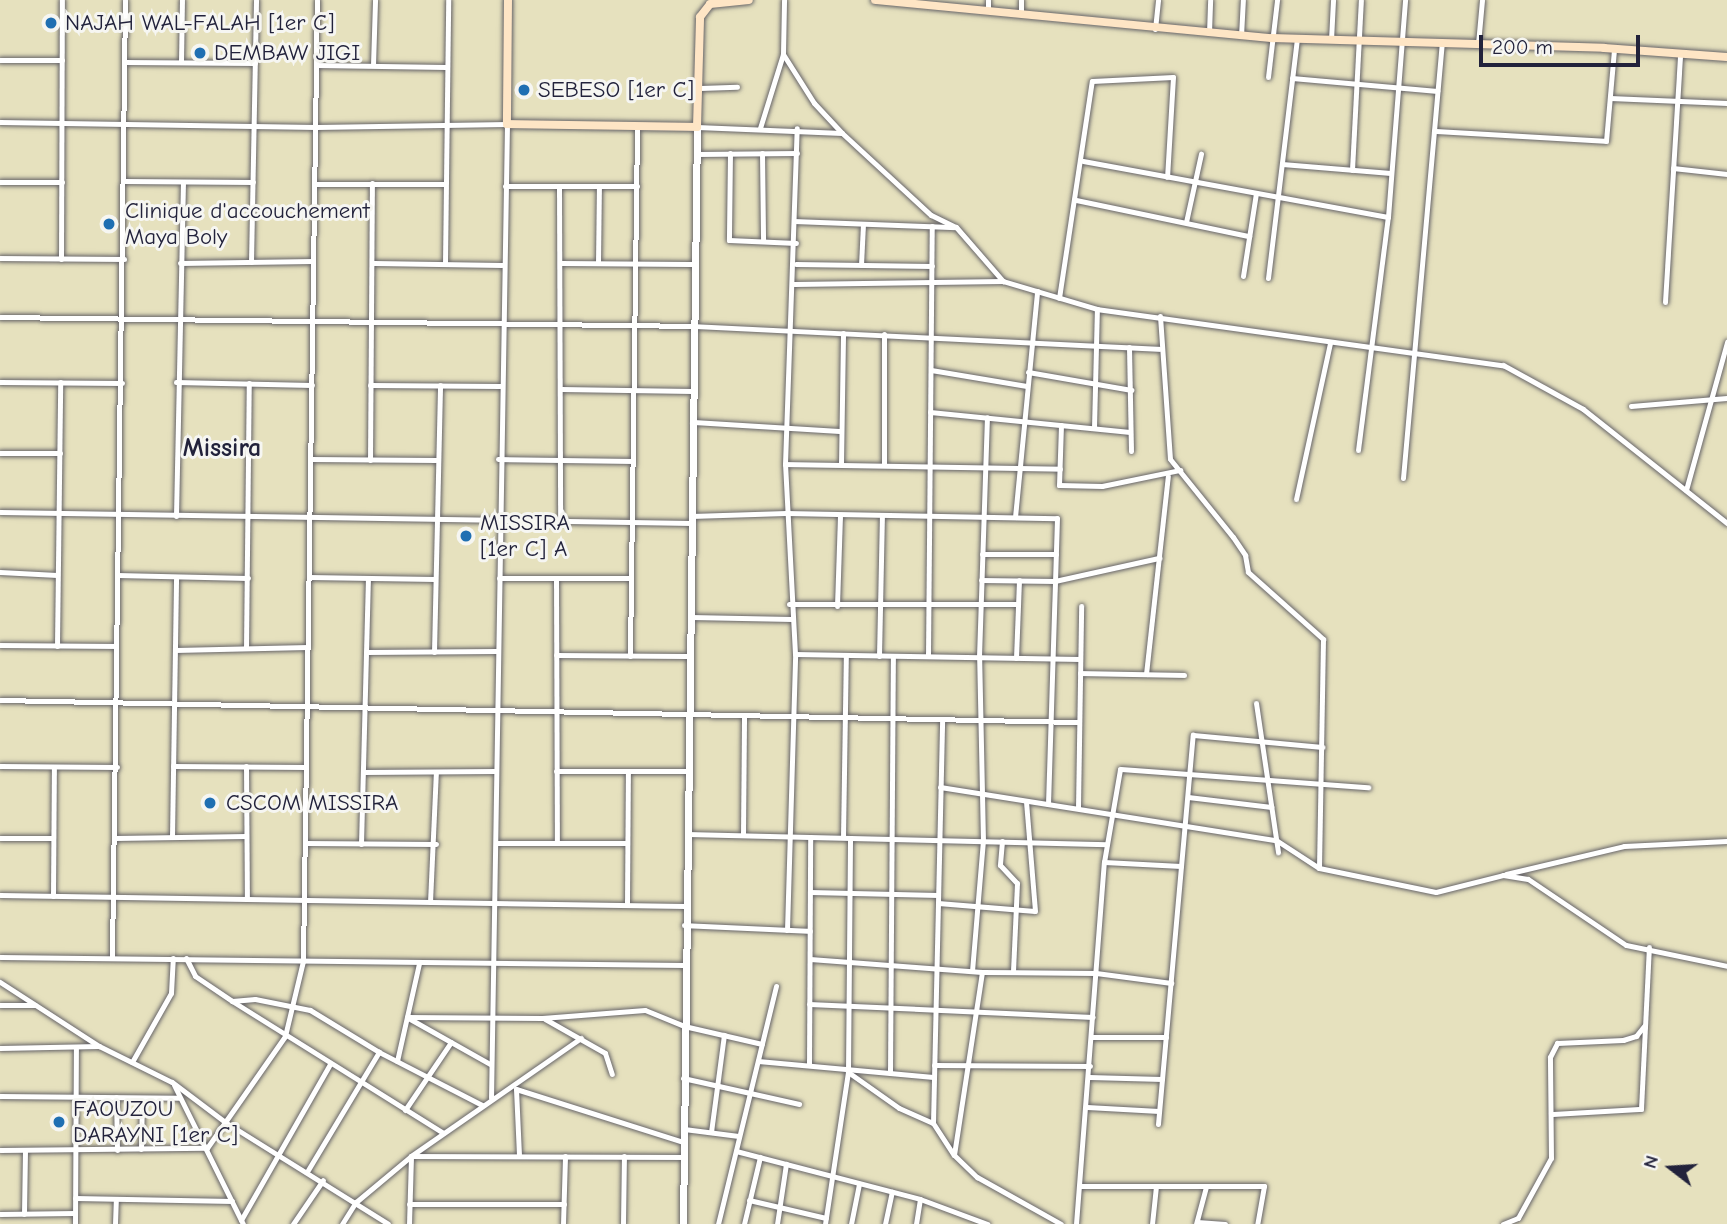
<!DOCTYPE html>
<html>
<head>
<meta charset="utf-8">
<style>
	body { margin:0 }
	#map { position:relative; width:1727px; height:1224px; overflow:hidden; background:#e6e1be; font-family:"Comic Neue",sans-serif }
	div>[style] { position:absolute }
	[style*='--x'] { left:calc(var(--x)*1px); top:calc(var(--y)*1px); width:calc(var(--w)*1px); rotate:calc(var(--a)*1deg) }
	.roads { filter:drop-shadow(0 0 2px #676569) drop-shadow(0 0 2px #676569) }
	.minor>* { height:5px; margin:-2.5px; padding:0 2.5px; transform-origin:2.5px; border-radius:2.5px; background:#fff }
	.tertiary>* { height:7px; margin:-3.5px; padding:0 3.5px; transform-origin:3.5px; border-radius:3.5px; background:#fff }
	.secondary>* { height:8px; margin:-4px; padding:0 4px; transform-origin:4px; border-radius:4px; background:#fee5c5 }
	.dots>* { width:19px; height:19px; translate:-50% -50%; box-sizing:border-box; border:4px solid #f6f6f2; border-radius:50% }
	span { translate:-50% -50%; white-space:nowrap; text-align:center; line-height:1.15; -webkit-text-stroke:6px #f6f6f2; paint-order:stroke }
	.poi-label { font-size:23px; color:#22223b }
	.left { translate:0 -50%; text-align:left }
	.quarter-label { font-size:26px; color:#22223b; font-weight:700 }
	.north { position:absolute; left:1636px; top:1133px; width:70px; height:70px; -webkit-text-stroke:5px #f6f6f2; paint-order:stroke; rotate:287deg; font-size:19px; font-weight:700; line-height:28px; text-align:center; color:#22223b }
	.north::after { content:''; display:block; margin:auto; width:24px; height:32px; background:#22223b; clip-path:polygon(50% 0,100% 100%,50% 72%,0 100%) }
	.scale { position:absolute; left:1479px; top:35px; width:161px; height:32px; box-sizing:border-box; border:4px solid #22223b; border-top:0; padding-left:9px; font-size:21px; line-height:24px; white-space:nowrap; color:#22223b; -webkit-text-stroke:5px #f6f6f2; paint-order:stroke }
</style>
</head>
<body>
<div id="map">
	<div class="roads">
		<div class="minor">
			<i style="--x:988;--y:11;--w:11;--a:-90"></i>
			<i style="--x:1021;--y:14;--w:14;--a:-90"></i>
			<i style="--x:1155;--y:29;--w:29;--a:-84"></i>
			<i style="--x:1209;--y:33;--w:33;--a:-88"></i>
			<i style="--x:1241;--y:36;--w:36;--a:-87"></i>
			<i style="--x:1331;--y:40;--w:40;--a:-87.1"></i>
			<i style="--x:1478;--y:44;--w:44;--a:-84.8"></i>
			<i style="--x:783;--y:54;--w:58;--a:57.7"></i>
			<i style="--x:814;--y:103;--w:41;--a:47"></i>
			<i style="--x:842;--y:133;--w:121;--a:42.7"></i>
			<i style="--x:931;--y:215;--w:28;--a:26"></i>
			<i style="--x:956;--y:227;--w:72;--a:49"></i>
			<i style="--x:0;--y:60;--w:62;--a:0"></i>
			<i style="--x:124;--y:62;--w:131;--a:0.4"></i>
			<i style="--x:181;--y:62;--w:62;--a:-89.1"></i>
			<i style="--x:316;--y:65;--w:130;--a:0.9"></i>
			<i style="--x:373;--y:65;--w:65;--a:-88.2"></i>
			<i style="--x:1268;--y:77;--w:78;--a:-83.3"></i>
			<i style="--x:1292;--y:78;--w:146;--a:5.1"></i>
			<i style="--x:700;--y:88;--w:37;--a:-2"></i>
			<i style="--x:1610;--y:98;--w:117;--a:2.4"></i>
			<i style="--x:0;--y:122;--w:316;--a:0.9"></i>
			<i style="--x:316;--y:127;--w:191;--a:-0.9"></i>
			<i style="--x:507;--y:124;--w:974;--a:90.94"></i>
			<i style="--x:697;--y:127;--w:145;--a:2.4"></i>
			<i style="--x:760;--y:128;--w:77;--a:-72.7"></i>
			<i style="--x:783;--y:54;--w:54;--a:-88.9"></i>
			<i style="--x:1434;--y:131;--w:172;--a:3.3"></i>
			<i style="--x:1606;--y:141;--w:92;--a:-85"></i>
			<i style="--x:730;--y:153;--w:87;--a:90.7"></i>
			<i style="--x:729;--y:240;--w:67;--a:2.6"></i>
			<i style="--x:762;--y:153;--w:87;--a:89.3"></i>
			<i style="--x:697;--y:154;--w:100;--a:-0.6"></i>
			<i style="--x:1083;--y:161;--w:310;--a:10.4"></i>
			<i style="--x:1282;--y:164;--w:109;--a:4.7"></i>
			<i style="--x:1673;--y:168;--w:54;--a:6.3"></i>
			<i style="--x:1352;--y:170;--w:170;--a:-87"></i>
			<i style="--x:123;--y:181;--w:130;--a:0.4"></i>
			<i style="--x:0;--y:182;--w:62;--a:0"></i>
			<i style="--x:314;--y:184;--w:131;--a:0"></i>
			<i style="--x:505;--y:186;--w:132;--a:0"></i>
			<i style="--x:559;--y:187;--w:334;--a:89.8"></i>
			<i style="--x:1076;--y:200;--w:177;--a:11.8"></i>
			<i style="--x:796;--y:221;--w:158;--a:2.2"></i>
			<i style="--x:1186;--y:222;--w:70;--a:-77.6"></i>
			<i style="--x:0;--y:258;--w:124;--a:0.5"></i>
			<i style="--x:61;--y:259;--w:259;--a:-89.8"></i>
			<i style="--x:251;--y:262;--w:262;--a:-88.9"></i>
			<i style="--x:180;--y:263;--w:133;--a:-0.9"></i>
			<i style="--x:374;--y:263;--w:128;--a:0.9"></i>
			<i style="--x:561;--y:263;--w:133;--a:0.4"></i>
			<i style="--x:598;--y:263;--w:77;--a:-89.3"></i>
			<i style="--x:445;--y:264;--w:264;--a:-89.3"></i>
			<i style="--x:796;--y:264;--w:136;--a:0.8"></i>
			<i style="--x:861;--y:265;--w:41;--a:-87.2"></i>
			<i style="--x:1243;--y:276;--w:84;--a:-81.1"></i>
			<i style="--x:1268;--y:278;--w:241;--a:-83.1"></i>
			<i style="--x:794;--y:284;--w:209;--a:-0.8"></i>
			<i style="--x:1003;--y:281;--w:98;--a:16.6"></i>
			<i style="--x:1097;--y:309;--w:410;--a:7.9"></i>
			<i style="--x:1503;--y:365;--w:91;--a:28.8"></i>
			<i style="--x:1583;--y:409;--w:184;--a:38.4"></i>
			<i style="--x:1059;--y:298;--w:219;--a:-81.4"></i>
			<i style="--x:1092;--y:81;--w:81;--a:-2.8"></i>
			<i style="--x:1173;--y:77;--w:100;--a:93.4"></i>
			<i style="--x:1665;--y:302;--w:248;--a:-86.5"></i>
			<i style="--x:1160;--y:316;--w:143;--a:86"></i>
			<i style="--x:1170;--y:459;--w:100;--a:51.1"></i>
			<i style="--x:1233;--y:537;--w:22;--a:56"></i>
			<i style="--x:1245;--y:555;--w:17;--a:80"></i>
			<i style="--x:1248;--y:572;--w:101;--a:41.8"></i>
			<i style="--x:1323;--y:639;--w:229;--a:91"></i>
			<i style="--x:0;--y:317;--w:693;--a:0.74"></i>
			<i style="--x:693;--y:326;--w:467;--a:2.8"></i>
			<i style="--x:1129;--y:347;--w:104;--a:88.9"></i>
			<i style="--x:931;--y:370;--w:97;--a:9.5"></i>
			<i style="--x:1028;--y:372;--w:105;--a:9.9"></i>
			<i style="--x:0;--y:382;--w:122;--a:0.5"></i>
			<i style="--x:176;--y:382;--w:136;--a:1.3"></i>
			<i style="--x:370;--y:385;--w:130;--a:0.4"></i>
			<i style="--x:561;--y:389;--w:131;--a:0.9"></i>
			<i style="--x:1631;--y:406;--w:96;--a:-4.8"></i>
			<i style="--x:930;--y:412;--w:201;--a:5.7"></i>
			<i style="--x:692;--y:422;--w:149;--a:3.5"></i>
			<i style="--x:1061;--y:425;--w:60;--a:91.9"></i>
			<i style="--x:1059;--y:485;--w:43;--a:1.3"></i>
			<i style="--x:1102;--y:486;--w:80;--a:-11.6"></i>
			<i style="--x:1094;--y:428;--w:119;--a:-88.6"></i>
			<i style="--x:1358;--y:450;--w:235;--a:-82.7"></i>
			<i style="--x:1388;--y:217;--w:218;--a:-85.5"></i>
			<i style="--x:0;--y:453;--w:60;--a:0"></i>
			<i style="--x:310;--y:459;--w:126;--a:0.5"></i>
			<i style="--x:498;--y:459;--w:135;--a:0.8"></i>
			<i style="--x:370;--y:460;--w:277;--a:-89.6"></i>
			<i style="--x:785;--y:464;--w:275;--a:1"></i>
			<i style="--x:841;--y:464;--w:131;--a:-89.1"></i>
			<i style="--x:884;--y:465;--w:131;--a:-90"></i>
			<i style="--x:1403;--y:478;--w:436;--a:-84.9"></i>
			<i style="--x:1686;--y:490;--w:154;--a:-74.5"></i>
			<i style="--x:1296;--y:499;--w:160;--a:-77.7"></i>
			<i style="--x:0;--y:512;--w:692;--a:0.91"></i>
			<i style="--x:176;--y:516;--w:334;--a:-88.8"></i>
			<i style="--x:691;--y:516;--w:95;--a:-1.8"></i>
			<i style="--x:786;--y:513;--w:271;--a:1.1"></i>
			<i style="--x:1057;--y:518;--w:286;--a:91.8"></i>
			<i style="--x:1015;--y:517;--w:227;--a:-84.4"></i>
			<i style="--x:982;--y:554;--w:74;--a:0"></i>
			<i style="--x:0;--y:572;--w:57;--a:3"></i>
			<i style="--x:117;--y:575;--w:131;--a:1.3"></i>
			<i style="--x:309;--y:577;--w:126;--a:0.9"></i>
			<i style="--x:499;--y:578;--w:132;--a:0"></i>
			<i style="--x:556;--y:578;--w:265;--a:89.8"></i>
			<i style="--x:981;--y:580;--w:74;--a:0.8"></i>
			<i style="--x:1055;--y:581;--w:107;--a:-12.5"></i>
			<i style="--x:789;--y:604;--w:229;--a:0"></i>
			<i style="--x:837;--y:606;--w:89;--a:-88.1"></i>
			<i style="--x:691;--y:617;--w:101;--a:1.1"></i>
			<i style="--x:0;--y:645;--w:116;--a:0.5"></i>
			<i style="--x:57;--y:646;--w:264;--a:-89.3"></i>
			<i style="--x:246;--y:648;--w:265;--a:-89.4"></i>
			<i style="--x:175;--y:650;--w:133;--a:-1.3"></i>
			<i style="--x:366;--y:652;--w:131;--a:-0.4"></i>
			<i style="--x:434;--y:652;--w:267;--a:-88.7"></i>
			<i style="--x:795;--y:654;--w:285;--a:1"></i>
			<i style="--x:556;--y:655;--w:135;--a:0.4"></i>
			<i style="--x:630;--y:656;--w:529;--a:-89.24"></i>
			<i style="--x:879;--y:656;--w:139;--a:-88.8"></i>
			<i style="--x:928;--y:656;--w:430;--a:-89.5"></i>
			<i style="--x:1016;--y:658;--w:78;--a:-87.8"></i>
			<i style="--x:1080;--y:673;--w:104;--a:1.1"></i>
			<i style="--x:1146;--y:674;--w:199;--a:-83.7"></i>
			<i style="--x:0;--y:700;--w:1079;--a:1.17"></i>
			<i style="--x:1256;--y:703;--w:151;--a:81.6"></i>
			<i style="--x:0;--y:766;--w:117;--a:0.5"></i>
			<i style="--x:173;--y:766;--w:133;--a:0.4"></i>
			<i style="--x:246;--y:766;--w:133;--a:89.6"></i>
			<i style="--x:556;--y:771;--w:133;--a:0"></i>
			<i style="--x:363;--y:772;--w:133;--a:-0.4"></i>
			<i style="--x:940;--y:787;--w:340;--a:9"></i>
			<i style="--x:1276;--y:840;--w:51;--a:33.1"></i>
			<i style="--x:1319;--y:868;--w:119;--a:11.6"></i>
			<i style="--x:1436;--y:892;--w:69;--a:-14.2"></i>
			<i style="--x:1503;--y:875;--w:25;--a:9"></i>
			<i style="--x:1528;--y:879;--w:118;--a:34"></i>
			<i style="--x:1626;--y:945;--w:103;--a:11.7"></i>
			<i style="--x:1188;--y:797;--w:84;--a:6.9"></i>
			<i style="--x:1078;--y:808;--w:202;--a:-89.1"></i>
			<i style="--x:687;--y:834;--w:420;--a:1.4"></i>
			<i style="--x:743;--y:835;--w:120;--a:-89.5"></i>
			<i style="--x:172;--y:837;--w:260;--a:-89.1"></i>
			<i style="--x:843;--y:837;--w:182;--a:-89.1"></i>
			<i style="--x:0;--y:838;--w:53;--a:0"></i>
			<i style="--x:115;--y:838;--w:131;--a:-0.9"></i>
			<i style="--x:1002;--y:841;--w:24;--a:95"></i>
			<i style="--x:1000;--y:865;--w:25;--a:47"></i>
			<i style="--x:1017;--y:883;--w:89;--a:92.6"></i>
			<i style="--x:305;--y:843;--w:131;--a:0.4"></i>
			<i style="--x:497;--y:843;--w:130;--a:0"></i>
			<i style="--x:361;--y:844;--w:265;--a:-88.5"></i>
			<i style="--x:1104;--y:862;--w:77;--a:3"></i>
			<i style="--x:1506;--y:874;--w:121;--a:-13.3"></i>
			<i style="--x:1624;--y:846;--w:103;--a:-2.8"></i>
			<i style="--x:810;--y:892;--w:128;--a:1.3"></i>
			<i style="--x:0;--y:895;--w:685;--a:0.92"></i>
			<i style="--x:53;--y:896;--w:129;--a:-89.6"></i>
			<i style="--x:430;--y:902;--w:130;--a:-87.4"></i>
			<i style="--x:938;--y:903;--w:97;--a:4.7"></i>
			<i style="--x:1035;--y:911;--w:110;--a:-94.7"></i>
			<i style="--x:627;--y:904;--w:133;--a:-89.6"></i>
			<i style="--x:684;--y:925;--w:126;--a:2.7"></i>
			<i style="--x:787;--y:930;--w:276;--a:-88.3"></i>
			<i style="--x:795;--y:654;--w:190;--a:-93"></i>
			<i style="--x:785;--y:464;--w:336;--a:-88"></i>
			<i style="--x:112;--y:956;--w:956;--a:-89.22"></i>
			<i style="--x:0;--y:957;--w:684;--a:0.67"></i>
			<i style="--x:186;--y:958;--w:20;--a:63"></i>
			<i style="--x:195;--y:976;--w:45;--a:34"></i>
			<i style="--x:232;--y:1001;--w:23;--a:-5"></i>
			<i style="--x:255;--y:999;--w:56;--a:11.3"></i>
			<i style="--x:310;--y:1010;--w:81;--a:31.3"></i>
			<i style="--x:379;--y:1052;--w:116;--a:27.2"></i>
			<i style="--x:810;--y:959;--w:172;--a:4.3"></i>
			<i style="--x:982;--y:972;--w:114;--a:0.5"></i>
			<i style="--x:1096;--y:973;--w:76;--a:7.6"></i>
			<i style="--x:972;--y:971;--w:130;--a:-85.2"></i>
			<i style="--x:983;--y:841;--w:184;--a:-91.2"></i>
			<i style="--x:979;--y:657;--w:240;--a:-88.1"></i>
			<i style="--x:0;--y:982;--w:118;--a:32.9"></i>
			<i style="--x:99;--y:1046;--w:81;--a:26.3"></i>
			<i style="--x:172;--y:1082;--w:66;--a:37"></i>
			<i style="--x:225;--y:1122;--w:192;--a:32"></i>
			<i style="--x:232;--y:1001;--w:249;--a:32"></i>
			<i style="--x:809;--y:1004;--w:284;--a:2.6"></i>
			<i style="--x:0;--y:1005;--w:35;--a:0"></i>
			<i style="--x:407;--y:1017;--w:135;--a:0.4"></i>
			<i style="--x:542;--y:1018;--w:103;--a:-4.4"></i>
			<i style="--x:645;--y:1010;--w:42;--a:22.3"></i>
			<i style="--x:684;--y:1026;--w:80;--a:13"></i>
			<i style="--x:410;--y:1019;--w:92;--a:29.4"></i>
			<i style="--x:545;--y:1019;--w:69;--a:29.5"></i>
			<i style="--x:605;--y:1053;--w:22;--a:72"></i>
			<i style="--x:1092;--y:1037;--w:74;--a:0"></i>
			<i style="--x:0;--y:1048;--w:99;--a:-1.2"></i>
			<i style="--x:397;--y:1061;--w:100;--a:-77.3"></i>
			<i style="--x:758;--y:1061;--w:176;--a:5.2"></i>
			<i style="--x:132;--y:1062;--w:79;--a:-60.5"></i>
			<i style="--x:171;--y:993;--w:35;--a:-87"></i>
			<i style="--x:809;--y:1065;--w:228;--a:-89.7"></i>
			<i style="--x:934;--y:1065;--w:156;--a:0.4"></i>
			<i style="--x:848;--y:1072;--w:62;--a:35.2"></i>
			<i style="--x:899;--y:1108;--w:37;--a:24"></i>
			<i style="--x:933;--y:1123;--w:38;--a:57"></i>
			<i style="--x:954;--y:1155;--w:32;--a:44"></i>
			<i style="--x:977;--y:1177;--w:96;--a:29.2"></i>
			<i style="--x:890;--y:1072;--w:416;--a:-89.6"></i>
			<i style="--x:1089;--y:1077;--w:73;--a:1.6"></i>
			<i style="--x:683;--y:1078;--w:119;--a:12.6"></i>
			<i style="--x:174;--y:1085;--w:155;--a:63.6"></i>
			<i style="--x:516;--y:1089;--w:175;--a:17.6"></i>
			<i style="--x:516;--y:1089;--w:67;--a:87.4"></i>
			<i style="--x:0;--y:1096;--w:179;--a:0.6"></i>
			<i style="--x:116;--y:1097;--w:53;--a:88.9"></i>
			<i style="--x:1087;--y:1107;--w:72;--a:3.2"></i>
			<i style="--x:405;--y:1110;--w:82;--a:-55.9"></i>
			<i style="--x:1551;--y:1114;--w:90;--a:-3.2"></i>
			<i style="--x:1641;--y:1109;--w:162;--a:-87.2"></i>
			<i style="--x:933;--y:1123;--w:404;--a:-88.7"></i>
			<i style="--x:1158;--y:1124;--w:391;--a:-84.9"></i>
			<i style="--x:1193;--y:735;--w:130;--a:5.3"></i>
			<i style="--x:684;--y:1129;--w:55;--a:7.3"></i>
			<i style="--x:711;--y:1132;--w:98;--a:-82.4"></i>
			<i style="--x:141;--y:1149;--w:51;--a:-88.9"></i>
			<i style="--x:0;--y:1150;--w:207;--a:-0.6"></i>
			<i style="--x:207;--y:1148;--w:136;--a:-55.1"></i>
			<i style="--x:285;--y:1036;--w:77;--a:-76.5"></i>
			<i style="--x:303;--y:961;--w:961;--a:-89.17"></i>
			<i style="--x:736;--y:1151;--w:190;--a:14.6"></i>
			<i style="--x:920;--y:1199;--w:72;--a:20.5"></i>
			<i style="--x:954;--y:1155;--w:185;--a:-81.3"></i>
			<i style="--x:308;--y:1170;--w:138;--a:-59"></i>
			<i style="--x:1080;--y:1186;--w:184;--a:0"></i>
			<i style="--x:1264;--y:1186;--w:39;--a:100"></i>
			<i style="--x:75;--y:1198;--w:157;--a:1.1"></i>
			<i style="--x:749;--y:1200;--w:79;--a:13.2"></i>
			<i style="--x:409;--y:1204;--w:155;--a:0"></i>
			<i style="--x:0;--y:1214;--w:75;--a:-0.8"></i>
			<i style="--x:24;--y:1214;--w:63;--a:-89.1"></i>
			<i style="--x:241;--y:1220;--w:180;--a:-60.3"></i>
			<i style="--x:1197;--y:1222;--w:28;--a:4"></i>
			<i style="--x:75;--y:1224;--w:176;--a:-89.7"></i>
			<i style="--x:115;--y:1224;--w:24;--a:-88"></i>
			<i style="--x:293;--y:1224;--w:53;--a:-55.7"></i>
			<i style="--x:342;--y:1224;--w:26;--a:-58"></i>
			<i style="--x:356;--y:1202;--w:72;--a:-39.9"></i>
			<i style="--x:411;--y:1156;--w:207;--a:-34.8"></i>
			<i style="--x:409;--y:1224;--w:68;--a:-88.3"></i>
			<i style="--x:411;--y:1156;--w:272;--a:0.2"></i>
			<i style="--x:563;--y:1224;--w:68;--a:-88.3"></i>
			<i style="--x:623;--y:1224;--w:68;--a:-89.2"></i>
			<i style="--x:718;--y:1224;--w:245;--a:-76.3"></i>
			<i style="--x:744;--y:1224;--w:69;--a:-76.6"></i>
			<i style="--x:777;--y:1224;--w:61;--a:-81.5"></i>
			<i style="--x:825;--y:1224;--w:154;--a:-81.4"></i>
			<i style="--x:848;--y:1072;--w:234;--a:-89.5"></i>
			<i style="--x:851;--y:1224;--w:41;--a:-78.7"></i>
			<i style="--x:885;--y:1224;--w:33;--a:-78"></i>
			<i style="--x:916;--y:1224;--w:25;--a:-81"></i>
			<i style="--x:1076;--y:1224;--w:363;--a:-85.6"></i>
			<i style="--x:1104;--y:862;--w:94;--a:-80.2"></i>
			<i style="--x:1120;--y:769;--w:249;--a:4.2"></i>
			<i style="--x:1152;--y:1224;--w:36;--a:-84"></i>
			<i style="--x:1196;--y:1224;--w:38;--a:-75"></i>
			<i style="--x:1503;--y:1224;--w:16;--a:-22"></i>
			<i style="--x:1518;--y:1218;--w:68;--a:-61.2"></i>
			<i style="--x:1551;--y:1158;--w:101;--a:-90.6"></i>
			<i style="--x:1550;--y:1057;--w:16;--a:-63"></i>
			<i style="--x:1557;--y:1043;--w:66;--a:-2.6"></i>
			<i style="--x:1623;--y:1040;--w:14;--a:-17"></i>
			<i style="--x:1636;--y:1036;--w:14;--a:-51"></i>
		</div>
		<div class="tertiary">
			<i style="--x:683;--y:1224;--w:1097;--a:-89.27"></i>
		</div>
		<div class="secondary">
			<i style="--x:508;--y:0;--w:124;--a:90.5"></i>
			<i style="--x:507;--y:124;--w:190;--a:0.9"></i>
			<i style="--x:697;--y:127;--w:110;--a:-88.4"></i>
			<i style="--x:700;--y:17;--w:16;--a:-52"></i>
			<i style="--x:710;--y:4;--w:39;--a:-6"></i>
			<i style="--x:875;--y:0;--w:399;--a:5.5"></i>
			<i style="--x:1272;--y:38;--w:332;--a:1.7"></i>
			<i style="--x:1604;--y:48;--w:123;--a:4.2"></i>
		</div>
	</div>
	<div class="dots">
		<i style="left:51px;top:23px;background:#1f6fb2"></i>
		<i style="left:200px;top:53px;background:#1f6fb2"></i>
		<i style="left:524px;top:90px;background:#1f6fb2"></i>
		<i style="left:109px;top:224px;background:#1f6fb2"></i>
		<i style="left:466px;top:536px;background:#1f6fb2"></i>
		<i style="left:210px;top:803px;background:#1f6fb2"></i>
		<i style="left:59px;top:1122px;background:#1f6fb2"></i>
	</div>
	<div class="poi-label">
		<span class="left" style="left:65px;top:23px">NAJAH WAL-FALAH [1er C]</span>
		<span class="left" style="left:214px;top:53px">DEMBAW JIGI</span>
		<span class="left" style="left:538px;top:90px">SEBESO [1er C]</span>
		<span class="left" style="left:125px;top:224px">Clinique d'accouchement<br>Maya Boly</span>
		<span class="left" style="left:480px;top:536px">MISSIRA<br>[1er C] A</span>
		<span class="left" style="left:226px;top:803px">CSCOM MISSIRA</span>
		<span class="left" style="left:73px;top:1122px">FAOUZOU<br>DARAYNI [1er C]</span>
	</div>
	<div class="quarter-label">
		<span style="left:222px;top:449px">Missira</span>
	</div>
	<div class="north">N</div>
	<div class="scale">200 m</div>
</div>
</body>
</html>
